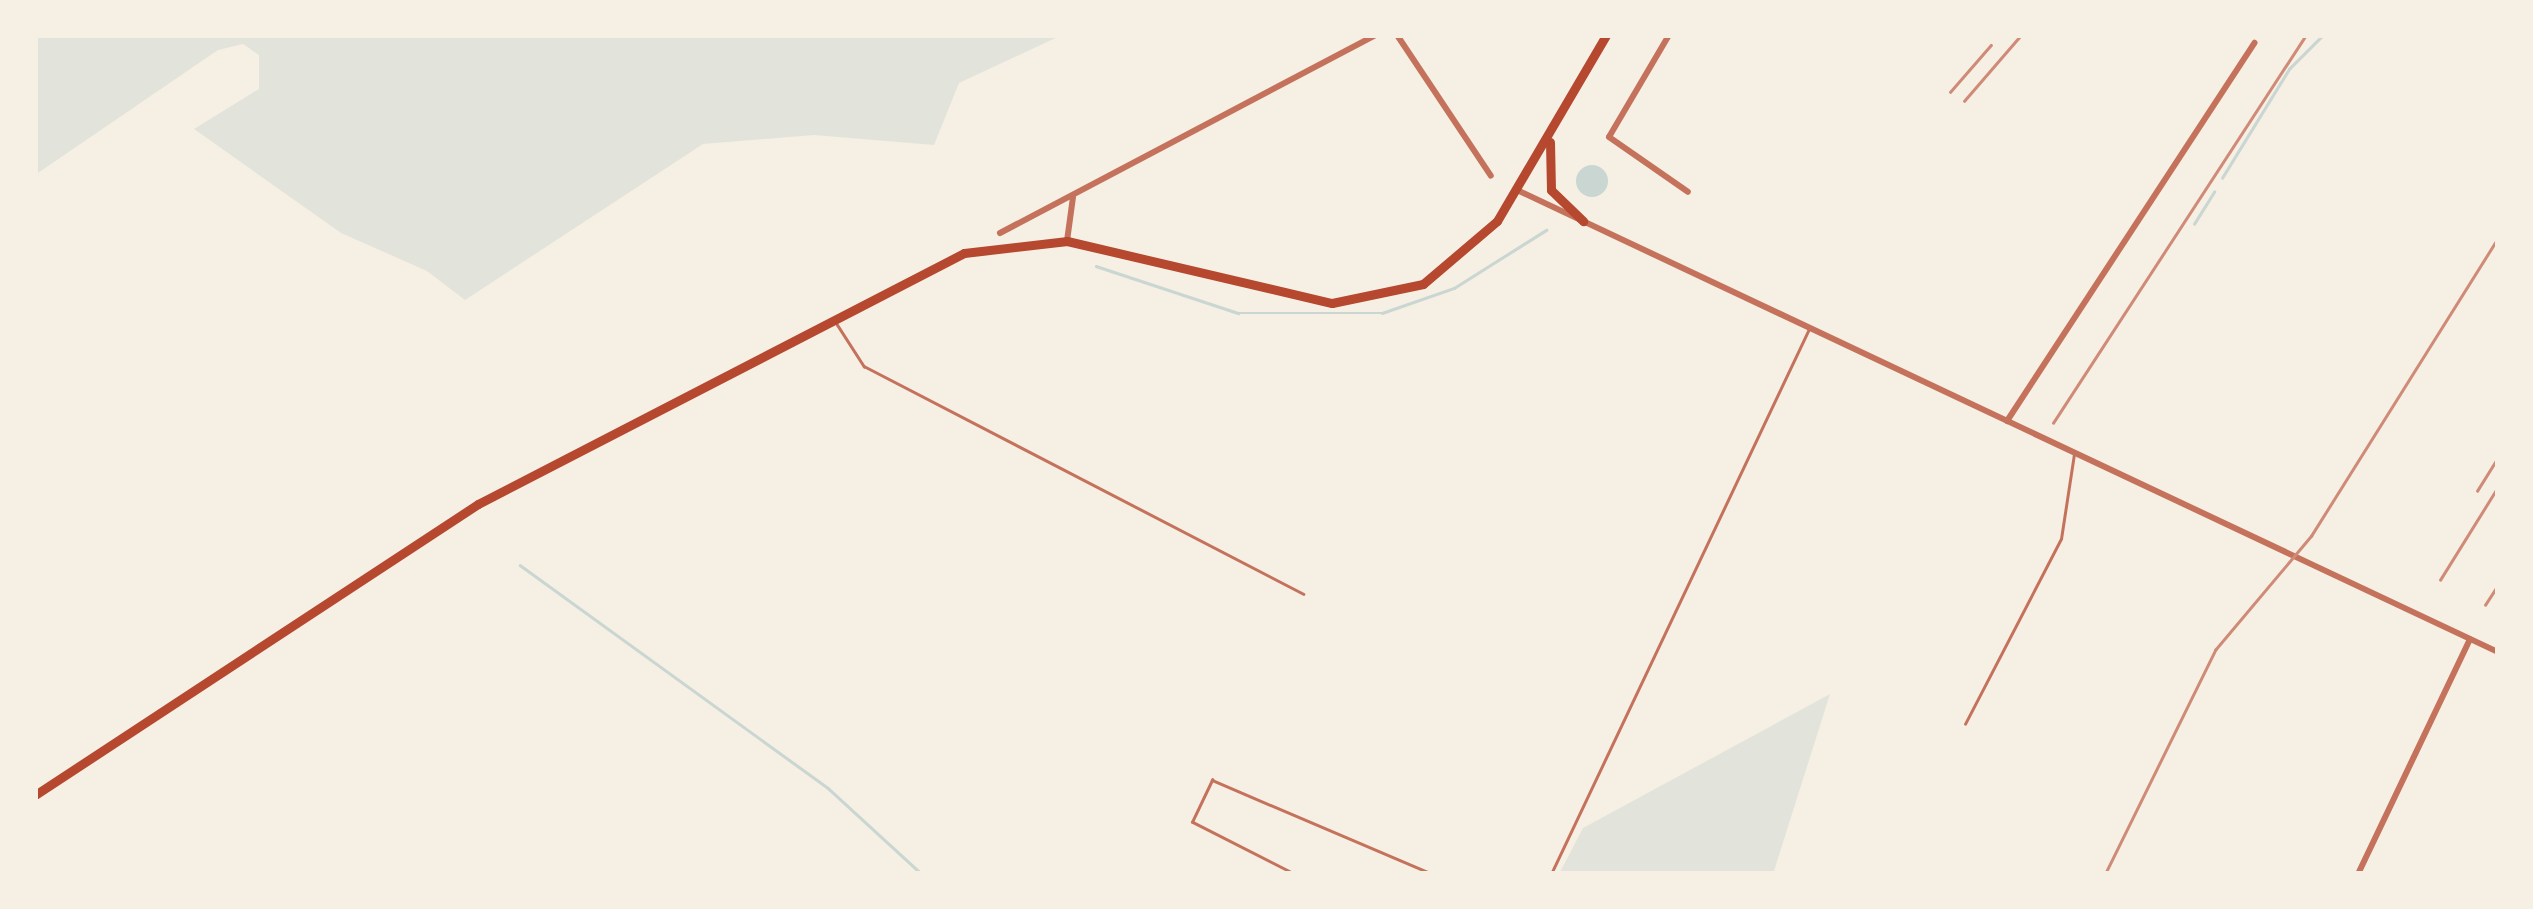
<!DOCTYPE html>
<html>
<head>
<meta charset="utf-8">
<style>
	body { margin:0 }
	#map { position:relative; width:2533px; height:909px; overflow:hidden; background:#f6efe4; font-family:Lato,sans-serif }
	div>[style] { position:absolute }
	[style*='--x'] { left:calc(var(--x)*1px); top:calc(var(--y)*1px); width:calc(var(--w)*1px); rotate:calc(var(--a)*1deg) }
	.green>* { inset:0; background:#e2e4dc }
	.water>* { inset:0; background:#c9d6d2 }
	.round { border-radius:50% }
	.stream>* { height:2.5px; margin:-1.25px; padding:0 1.25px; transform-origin:1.25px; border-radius:1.25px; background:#c9d6d2 }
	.service>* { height:2.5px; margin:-1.25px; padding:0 1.25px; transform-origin:1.25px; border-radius:1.25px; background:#c5725c }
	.minor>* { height:6px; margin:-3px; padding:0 3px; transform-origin:3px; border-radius:3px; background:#c5725c }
	.secondary>* { height:9px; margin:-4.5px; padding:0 4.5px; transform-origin:4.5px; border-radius:4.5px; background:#b5482f }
	.rail>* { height:2.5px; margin:-1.25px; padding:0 1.25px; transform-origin:1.25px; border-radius:1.25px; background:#cf8b77 }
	span { translate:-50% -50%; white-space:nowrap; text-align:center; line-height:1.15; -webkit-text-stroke:8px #f6efe4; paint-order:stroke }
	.frame { position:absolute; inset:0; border:38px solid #f6efe4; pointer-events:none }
</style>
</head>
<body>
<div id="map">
	<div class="green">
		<i style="clip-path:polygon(35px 35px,1062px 35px,959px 83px,934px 145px,814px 135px,703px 144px,465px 300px,427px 271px,341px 233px,194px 129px,259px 89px,259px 55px,243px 44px,218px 50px,35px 175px)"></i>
		<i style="clip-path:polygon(1830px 694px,1773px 874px,1559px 874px,1583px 828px)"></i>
	</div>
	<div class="water">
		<i class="round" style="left:1576px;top:165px;width:32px;height:32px"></i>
	</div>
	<div class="stream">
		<i style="--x:2222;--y:178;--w:128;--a:-58.4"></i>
		<i style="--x:2289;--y:69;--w:48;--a:-45"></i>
		<i style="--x:2194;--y:224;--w:38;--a:-58"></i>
		<i style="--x:1096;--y:266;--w:150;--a:18.3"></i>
		<i style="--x:1238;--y:313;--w:144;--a:0"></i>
		<i style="--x:1382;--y:313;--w:76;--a:-19.1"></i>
		<i style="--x:1454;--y:288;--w:109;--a:-32.2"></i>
		<i style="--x:520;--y:565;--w:380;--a:35.9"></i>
		<i style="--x:828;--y:788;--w:127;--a:42.5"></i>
	</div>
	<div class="service">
		<i style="--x:835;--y:321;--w:54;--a:57.2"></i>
		<i style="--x:864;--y:366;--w:495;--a:27.4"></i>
		<i style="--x:1965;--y:724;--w:208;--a:-62.6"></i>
		<i style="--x:2061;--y:539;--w:86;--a:-81.3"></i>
		<i style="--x:1294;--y:874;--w:114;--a:-153"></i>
		<i style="--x:1192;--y:822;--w:47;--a:-64.5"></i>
		<i style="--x:1212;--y:780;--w:239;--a:23.1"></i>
		<i style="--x:1551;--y:874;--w:603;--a:-64.67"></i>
	</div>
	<div class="minor">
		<i style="--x:1397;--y:35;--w:169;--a:56.3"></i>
		<i style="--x:1669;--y:35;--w:118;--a:120.5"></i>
		<i style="--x:1609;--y:137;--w:96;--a:34.8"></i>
		<i style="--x:1517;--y:190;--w:1084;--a:25.22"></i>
		<i style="--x:1000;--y:233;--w:425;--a:-27.8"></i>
		<i style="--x:1067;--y:241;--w:44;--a:-82.2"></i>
		<i style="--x:2007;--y:421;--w:452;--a:-56.8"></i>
		<i style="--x:2358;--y:874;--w:260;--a:-64.5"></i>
	</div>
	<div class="secondary">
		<i style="--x:1550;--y:142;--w:48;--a:88.8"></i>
		<i style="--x:1551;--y:190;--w:45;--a:44.1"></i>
		<i style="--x:35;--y:795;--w:530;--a:-33.3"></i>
		<i style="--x:478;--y:504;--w:547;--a:-27.31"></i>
		<i style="--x:964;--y:253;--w:104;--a:-6.6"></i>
		<i style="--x:1067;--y:241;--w:272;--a:13.2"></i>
		<i style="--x:1332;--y:303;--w:93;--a:-11.8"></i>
		<i style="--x:1423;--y:284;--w:97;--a:-40.4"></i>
		<i style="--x:1497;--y:221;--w:216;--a:-59.6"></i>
	</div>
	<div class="rail">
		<i style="--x:1950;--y:92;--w:62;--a:-48.9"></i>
		<i style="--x:1964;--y:101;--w:87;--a:-49.2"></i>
		<i style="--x:2053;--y:423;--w:463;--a:-56.9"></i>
		<i style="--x:2477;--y:491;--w:40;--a:-58"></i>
		<i style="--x:2440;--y:580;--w:110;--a:-58.1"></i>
		<i style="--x:2485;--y:605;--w:24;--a:-57"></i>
		<i style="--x:2105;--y:874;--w:250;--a:-63.8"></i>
		<i style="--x:2215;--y:650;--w:149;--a:-49.9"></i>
		<i style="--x:2311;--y:536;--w:352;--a:-57.9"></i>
	</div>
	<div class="frame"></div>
</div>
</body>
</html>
